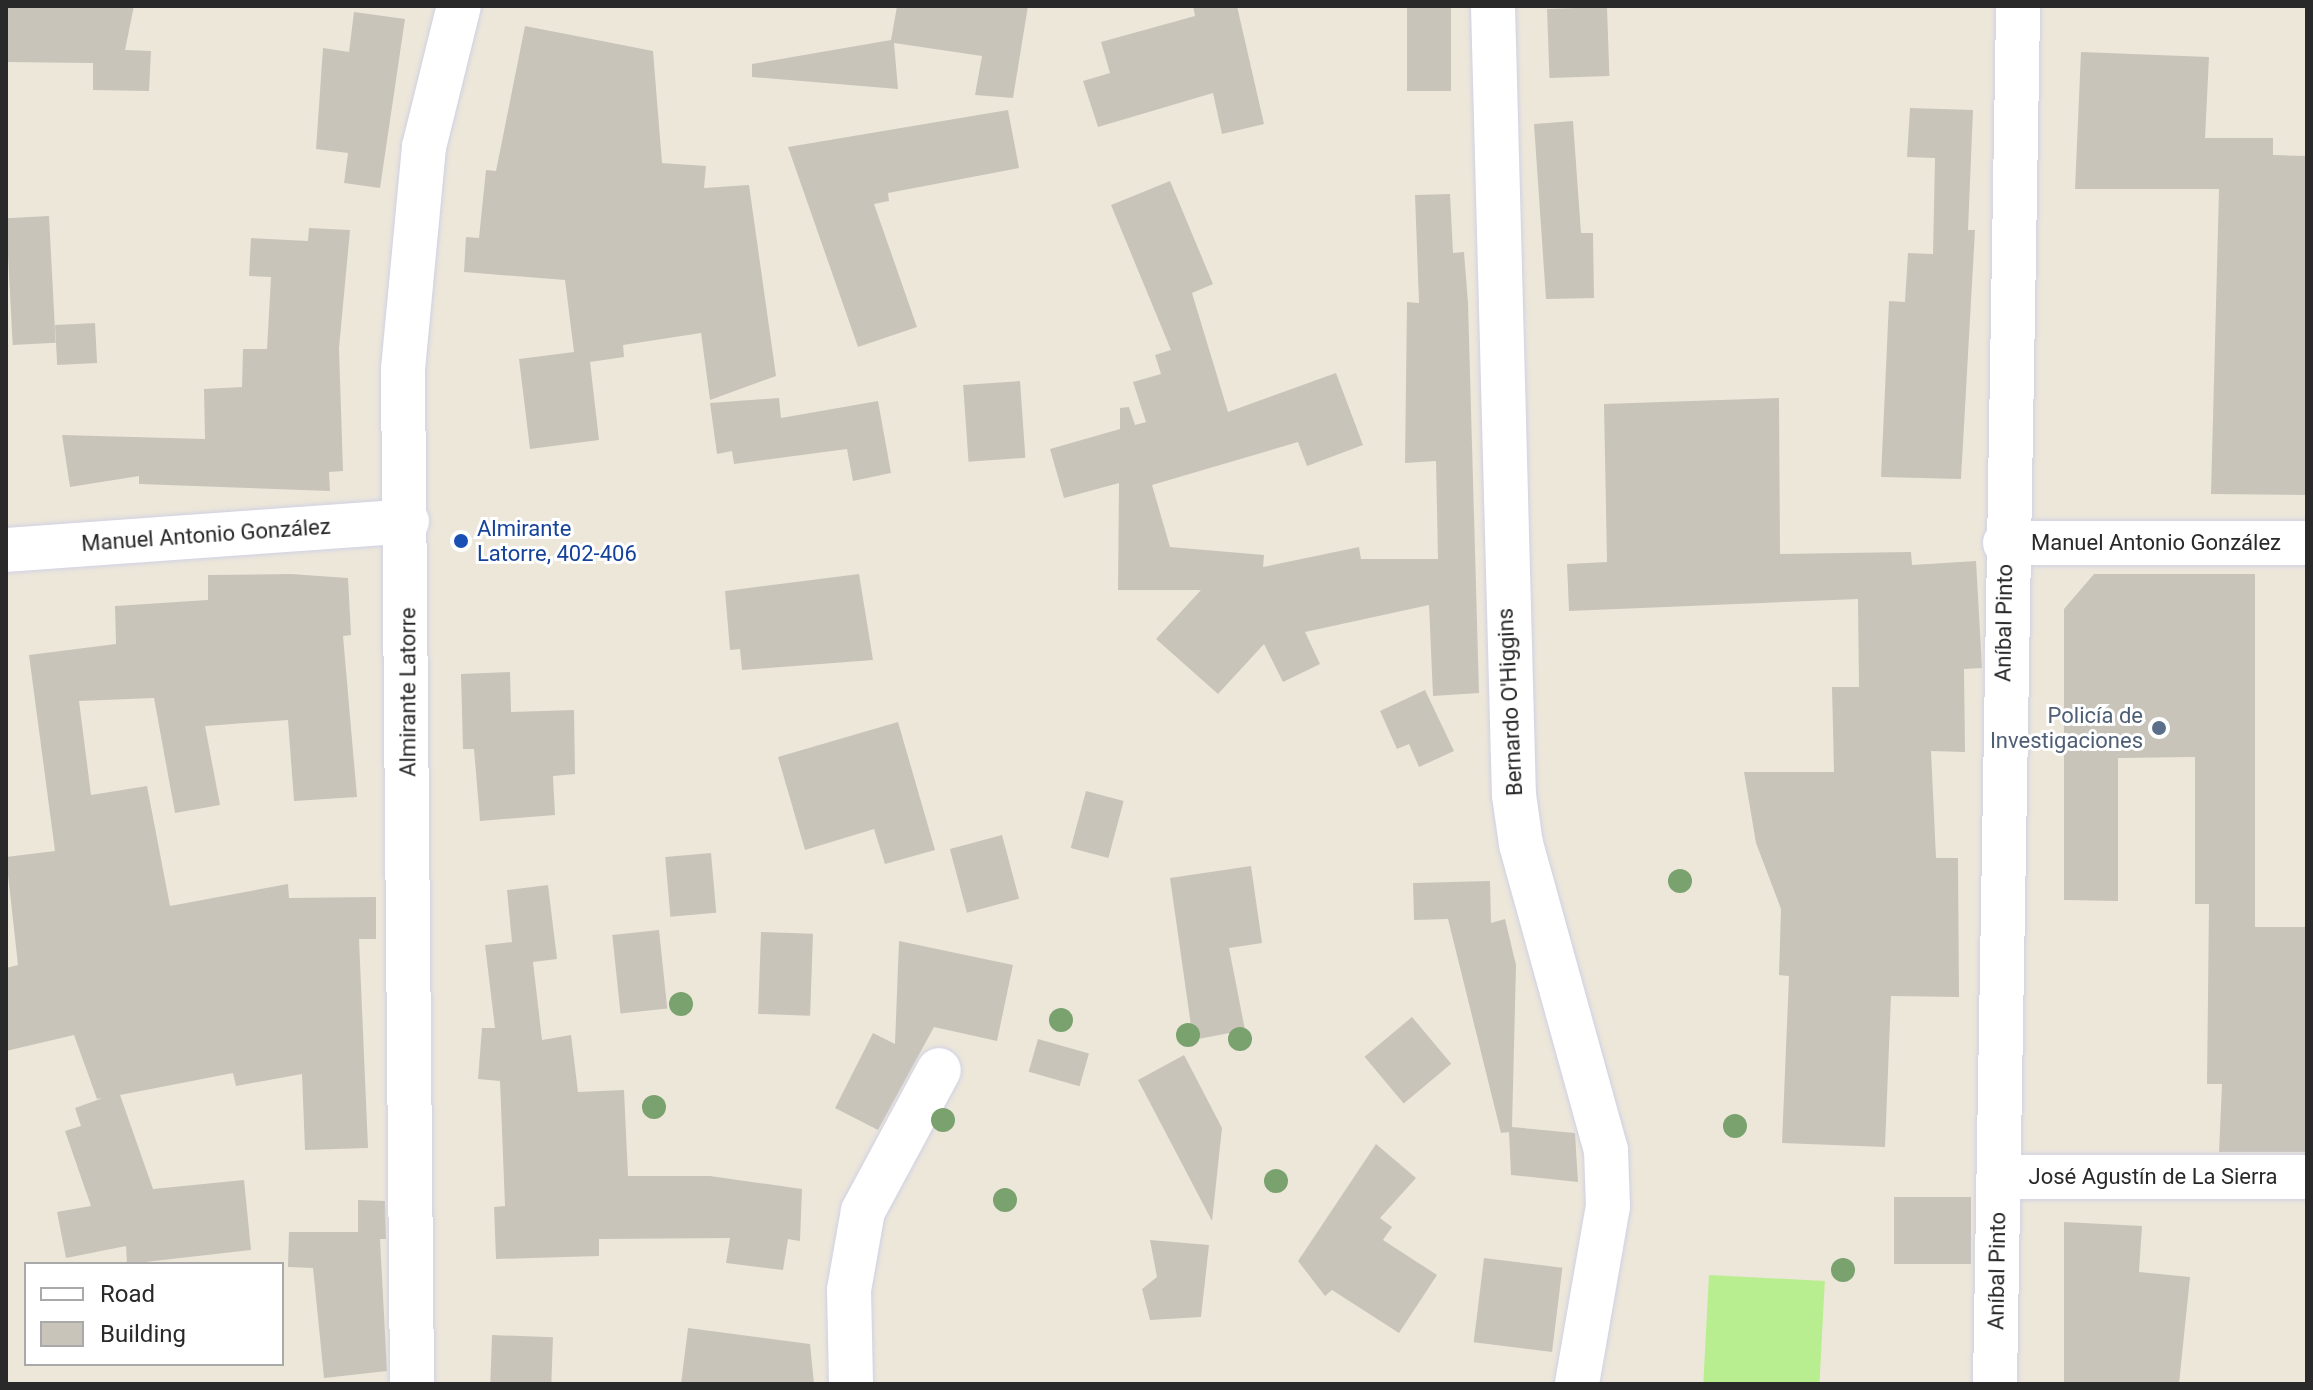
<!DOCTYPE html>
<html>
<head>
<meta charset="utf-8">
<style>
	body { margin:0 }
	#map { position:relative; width:2313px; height:1390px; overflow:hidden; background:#ede7da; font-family:Roboto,sans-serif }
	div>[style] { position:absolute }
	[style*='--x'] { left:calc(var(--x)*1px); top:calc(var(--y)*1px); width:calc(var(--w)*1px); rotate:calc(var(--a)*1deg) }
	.pitch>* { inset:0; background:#b8ee8f; transform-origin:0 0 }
	.building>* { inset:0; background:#c8c4ba; transform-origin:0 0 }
	.roads { filter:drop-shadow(0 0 2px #d0d1e3) drop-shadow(0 0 2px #d0d1e3) }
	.street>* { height:44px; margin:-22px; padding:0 22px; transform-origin:22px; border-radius:22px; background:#fff }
	.secondary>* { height:44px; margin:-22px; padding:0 22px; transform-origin:22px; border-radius:22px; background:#fff }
	.trees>* { width:24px; height:24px; margin:-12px; border-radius:50%; background:#7aa26e }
	.dots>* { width:22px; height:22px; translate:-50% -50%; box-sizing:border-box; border:4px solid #fff; border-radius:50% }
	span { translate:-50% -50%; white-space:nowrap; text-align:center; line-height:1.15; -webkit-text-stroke:6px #fff; paint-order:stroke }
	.transit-label { font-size:22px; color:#164399 }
	.left { translate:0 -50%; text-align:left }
	.street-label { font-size:22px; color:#292929 }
	.service-label { font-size:22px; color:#4e5e75 }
	.right { translate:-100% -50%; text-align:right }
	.frame { position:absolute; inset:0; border:8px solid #292929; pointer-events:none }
	.legend { position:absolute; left:24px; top:1262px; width:260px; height:104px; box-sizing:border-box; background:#fff; border:2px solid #a9a9a9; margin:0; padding:10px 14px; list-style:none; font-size:24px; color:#292929 }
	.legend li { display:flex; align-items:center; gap:16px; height:40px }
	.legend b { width:40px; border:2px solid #a9a9a9 }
</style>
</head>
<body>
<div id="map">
	<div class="pitch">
		<i style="left:1709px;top:1275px;width:116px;height:109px;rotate:3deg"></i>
	</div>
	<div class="building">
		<i style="clip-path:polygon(6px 6px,134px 6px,125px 50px,151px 51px,149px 91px,93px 90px,93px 63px,6px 62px)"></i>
		<i style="clip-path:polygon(897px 6px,1028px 6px,1013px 98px,975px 95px,982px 56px,894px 43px,898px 89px,752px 77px,752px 64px,891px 40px)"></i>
		<i style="clip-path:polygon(1193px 6px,1237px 6px,1264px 124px,1222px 134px,1213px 93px,1098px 127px,1083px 81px,1110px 73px,1101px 42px,1195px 16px)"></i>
		<i style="left:1407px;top:6px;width:44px;height:85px"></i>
		<i style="left:1607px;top:7px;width:69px;height:60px;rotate:88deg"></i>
		<i style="clip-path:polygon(354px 12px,405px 19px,380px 188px,344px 183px,348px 153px,316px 149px,323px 48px,349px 52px)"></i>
		<i style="clip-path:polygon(525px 26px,653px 51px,662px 163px,706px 166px,704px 188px,749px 185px,776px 376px,710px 400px,701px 333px,623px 345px,624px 357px,590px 362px,599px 440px,530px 449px,519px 359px,574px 352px,565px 280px,464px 272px,466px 237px,479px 238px,486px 170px,496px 171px)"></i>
		<i style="clip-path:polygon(2081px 52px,2209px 57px,2205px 138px,2273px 138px,2273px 155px,2307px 156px,2307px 495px,2211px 494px,2219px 189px,2075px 189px)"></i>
		<i style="clip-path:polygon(1910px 108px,1973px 110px,1968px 230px,1975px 230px,1961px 479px,1881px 477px,1889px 301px,1905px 302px,1908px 253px,1933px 254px,1935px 158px,1907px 157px)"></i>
		<i style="clip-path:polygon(1008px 110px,1019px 168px,888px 193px,889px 201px,874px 204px,917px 327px,858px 347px,788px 147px)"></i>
		<i style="clip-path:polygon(1573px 121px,1581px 233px,1593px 233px,1594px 298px,1546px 299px,1534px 124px)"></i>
		<i style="clip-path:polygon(1170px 181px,1213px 284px,1192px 293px,1228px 412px,1336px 373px,1363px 445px,1307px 466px,1298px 442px,1152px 485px,1170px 547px,1264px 555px,1263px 567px,1359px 547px,1361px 559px,1438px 559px,1436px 461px,1405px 463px,1407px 302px,1419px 303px,1415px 195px,1450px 194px,1453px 253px,1464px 252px,1468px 303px,1479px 693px,1433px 696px,1429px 605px,1305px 632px,1320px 664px,1283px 682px,1264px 644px,1218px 694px,1156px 639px,1201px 590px,1118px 590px,1119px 483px,1064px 498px,1050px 449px,1120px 429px,1120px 408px,1129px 407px,1135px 425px,1146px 422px,1133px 382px,1161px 374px,1155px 355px,1171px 350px,1111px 205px)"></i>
		<i style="left:49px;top:216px;width:127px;height:43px;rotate:87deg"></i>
		<i style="clip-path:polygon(309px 228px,350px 230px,339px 348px,343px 471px,329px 472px,330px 491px,139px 484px,139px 476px,70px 487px,62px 435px,205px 439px,204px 389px,242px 387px,243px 349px,267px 349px,271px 277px,249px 276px,251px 238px,308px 241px)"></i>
		<i style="left:95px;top:323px;width:40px;height:40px;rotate:87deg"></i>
		<i style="left:1020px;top:381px;width:77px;height:57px;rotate:86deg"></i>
		<i style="clip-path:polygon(779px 398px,781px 418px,878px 401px,891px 473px,853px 481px,847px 449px,734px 464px,732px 451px,717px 454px,710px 403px)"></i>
		<i style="clip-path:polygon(1779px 398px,1780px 554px,1911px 552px,1912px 565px,1976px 561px,1982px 668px,1964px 669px,1965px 752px,1931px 751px,1936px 858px,1958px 858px,1959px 997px,1891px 996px,1885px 1147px,1782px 1143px,1789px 976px,1779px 975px,1781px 909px,1756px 843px,1744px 772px,1834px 772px,1832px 687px,1859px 687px,1858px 599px,1569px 611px,1567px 564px,1607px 562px,1604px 404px)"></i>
		<i style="clip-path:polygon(291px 574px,348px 578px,351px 635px,343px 636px,357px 797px,294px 801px,288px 720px,205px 726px,220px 805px,175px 813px,154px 698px,79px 701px,91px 795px,147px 786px,170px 906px,288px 884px,289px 898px,376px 897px,376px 939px,359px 939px,368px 1148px,305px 1150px,302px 1074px,236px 1086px,233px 1073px,120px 1095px,153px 1189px,244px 1180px,251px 1250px,127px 1264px,126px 1246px,66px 1258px,57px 1212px,91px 1206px,65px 1131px,81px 1126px,75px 1108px,103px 1098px,97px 1099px,74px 1035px,6px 1051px,6px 968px,18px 965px,6px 857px,55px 851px,29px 655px,116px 644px,115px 606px,208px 600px,208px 575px)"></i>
		<i style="clip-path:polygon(859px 574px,873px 660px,742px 670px,740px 649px,730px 650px,725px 591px)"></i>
		<i style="clip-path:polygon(2094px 574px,2255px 574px,2255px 927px,2307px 927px,2307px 1152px,2219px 1152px,2222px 1084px,2207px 1084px,2209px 904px,2195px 904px,2195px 757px,2118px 758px,2118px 901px,2064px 900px,2064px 609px)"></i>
		<i style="clip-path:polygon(510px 672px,511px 712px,574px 710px,575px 774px,553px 776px,555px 815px,480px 821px,474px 749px,463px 749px,461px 674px)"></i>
		<i style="clip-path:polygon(1425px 690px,1454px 751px,1419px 767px,1409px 744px,1397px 749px,1380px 711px)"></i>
		<i style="clip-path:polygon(898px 722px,935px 850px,885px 864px,874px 829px,805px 850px,778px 757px)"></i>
		<i style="left:1086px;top:791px;width:39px;height:59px;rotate:15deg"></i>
		<i style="left:1002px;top:835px;width:66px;height:54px;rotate:75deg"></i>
		<i style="left:711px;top:853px;width:60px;height:46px;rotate:85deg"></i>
		<i style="clip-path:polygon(1251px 866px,1262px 943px,1229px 948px,1245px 1030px,1193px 1040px,1170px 878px)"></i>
		<i style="clip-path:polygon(1490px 881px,1491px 923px,1505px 919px,1516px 965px,1512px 1127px,1575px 1133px,1578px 1182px,1511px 1175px,1509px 1132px,1501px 1133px,1448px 919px,1414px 920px,1413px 883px)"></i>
		<i style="clip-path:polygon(548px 885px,557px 959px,533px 962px,542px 1040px,571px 1035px,578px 1092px,624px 1090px,628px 1176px,710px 1176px,802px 1189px,800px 1241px,788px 1239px,783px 1270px,726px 1263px,730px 1238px,599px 1239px,599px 1256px,496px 1259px,494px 1207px,505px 1206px,500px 1081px,478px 1079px,482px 1028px,495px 1028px,485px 945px,512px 942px,507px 890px)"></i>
		<i style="left:659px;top:930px;width:79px;height:47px;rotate:84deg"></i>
		<i style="left:761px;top:932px;width:52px;height:82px;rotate:2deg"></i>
		<i style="clip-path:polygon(899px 941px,1013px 965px,997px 1041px,934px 1027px,878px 1130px,835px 1108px,873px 1033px,895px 1044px)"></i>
		<i style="left:1412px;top:1017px;width:61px;height:62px;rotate:50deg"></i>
		<i style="left:1038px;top:1039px;width:53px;height:34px;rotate:16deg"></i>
		<i style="clip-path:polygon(1184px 1055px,1222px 1128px,1212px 1221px,1138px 1080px)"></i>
		<i style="clip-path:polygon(1376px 1144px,1416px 1178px,1380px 1218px,1392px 1227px,1383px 1240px,1437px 1275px,1399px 1333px,1332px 1290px,1325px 1296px,1298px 1261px)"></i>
		<i style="left:1894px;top:1197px;width:77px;height:67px"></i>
		<i style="clip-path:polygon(358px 1200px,385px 1201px,386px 1239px,380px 1239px,387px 1371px,324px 1378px,313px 1268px,288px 1267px,289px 1232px,358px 1232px)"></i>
		<i style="clip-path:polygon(2064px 1222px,2142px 1226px,2139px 1272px,2190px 1277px,2179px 1384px,2064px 1384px)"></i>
		<i style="clip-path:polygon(1150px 1240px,1209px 1245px,1201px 1317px,1150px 1320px,1142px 1289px,1157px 1277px)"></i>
		<i style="left:1484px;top:1258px;width:79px;height:85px;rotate:7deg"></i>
		<i style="clip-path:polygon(688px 1328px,810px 1344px,814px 1384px,681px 1384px)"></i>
		<i style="left:492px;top:1335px;width:61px;height:49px;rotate:2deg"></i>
	</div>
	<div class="roads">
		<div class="street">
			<i style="--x:1493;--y:6;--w:789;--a:88.48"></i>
			<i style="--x:1514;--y:795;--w:49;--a:81.9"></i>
			<i style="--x:1521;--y:844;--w:318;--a:74.5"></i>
			<i style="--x:1606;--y:1150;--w:56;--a:88"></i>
			<i style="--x:1608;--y:1206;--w:181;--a:99.9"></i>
			<i style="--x:2005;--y:543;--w:302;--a:0"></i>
			<i style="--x:6;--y:550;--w:402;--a:-4.1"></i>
			<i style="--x:1999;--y:1177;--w:308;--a:0"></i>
			<i style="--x:851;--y:1384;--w:94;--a:-91.2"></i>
			<i style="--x:849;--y:1290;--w:80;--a:-80"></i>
			<i style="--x:863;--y:1211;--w:160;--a:-61.7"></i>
		</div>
		<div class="secondary">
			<i style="--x:412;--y:1384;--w:1015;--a:-90.51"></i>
			<i style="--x:403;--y:369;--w:223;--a:-84.6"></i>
			<i style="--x:424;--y:147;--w:145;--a:-76.1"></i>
			<i style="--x:1995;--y:1384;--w:1378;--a:-89.04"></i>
		</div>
	</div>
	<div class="trees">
		<i style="left:1680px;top:881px"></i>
		<i style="left:681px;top:1004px"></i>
		<i style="left:1061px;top:1020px"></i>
		<i style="left:1188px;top:1035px"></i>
		<i style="left:1240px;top:1039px"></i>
		<i style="left:654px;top:1107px"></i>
		<i style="left:943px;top:1120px"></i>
		<i style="left:1735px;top:1126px"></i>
		<i style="left:1276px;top:1181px"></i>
		<i style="left:1005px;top:1200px"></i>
		<i style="left:1843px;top:1270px"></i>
	</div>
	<div class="dots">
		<i style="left:461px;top:541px;background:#1a4fb4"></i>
		<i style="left:2159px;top:728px;background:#5c6f8a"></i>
	</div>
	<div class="transit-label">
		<span class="left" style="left:477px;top:541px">Almirante<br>Latorre, 402-406</span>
	</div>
	<div class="street-label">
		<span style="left:206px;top:535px;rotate:-4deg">Manuel Antonio González</span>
		<span style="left:2156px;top:543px">Manuel Antonio González</span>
		<span style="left:2004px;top:623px;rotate:-89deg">Aníbal Pinto</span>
		<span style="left:408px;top:692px;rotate:-90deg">Almirante Latorre</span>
		<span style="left:1510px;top:702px;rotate:-93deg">Bernardo O'Higgins</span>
		<span style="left:2153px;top:1177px">José Agustín de La Sierra</span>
		<span style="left:1997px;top:1271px;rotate:-89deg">Aníbal Pinto</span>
	</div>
	<div class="service-label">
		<span class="right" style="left:2143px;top:728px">Policía de<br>Investigaciones</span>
	</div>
	<div class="frame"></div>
	<ul class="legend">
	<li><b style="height:10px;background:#fff"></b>Road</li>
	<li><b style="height:22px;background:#c8c4ba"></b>Building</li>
	</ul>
</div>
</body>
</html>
